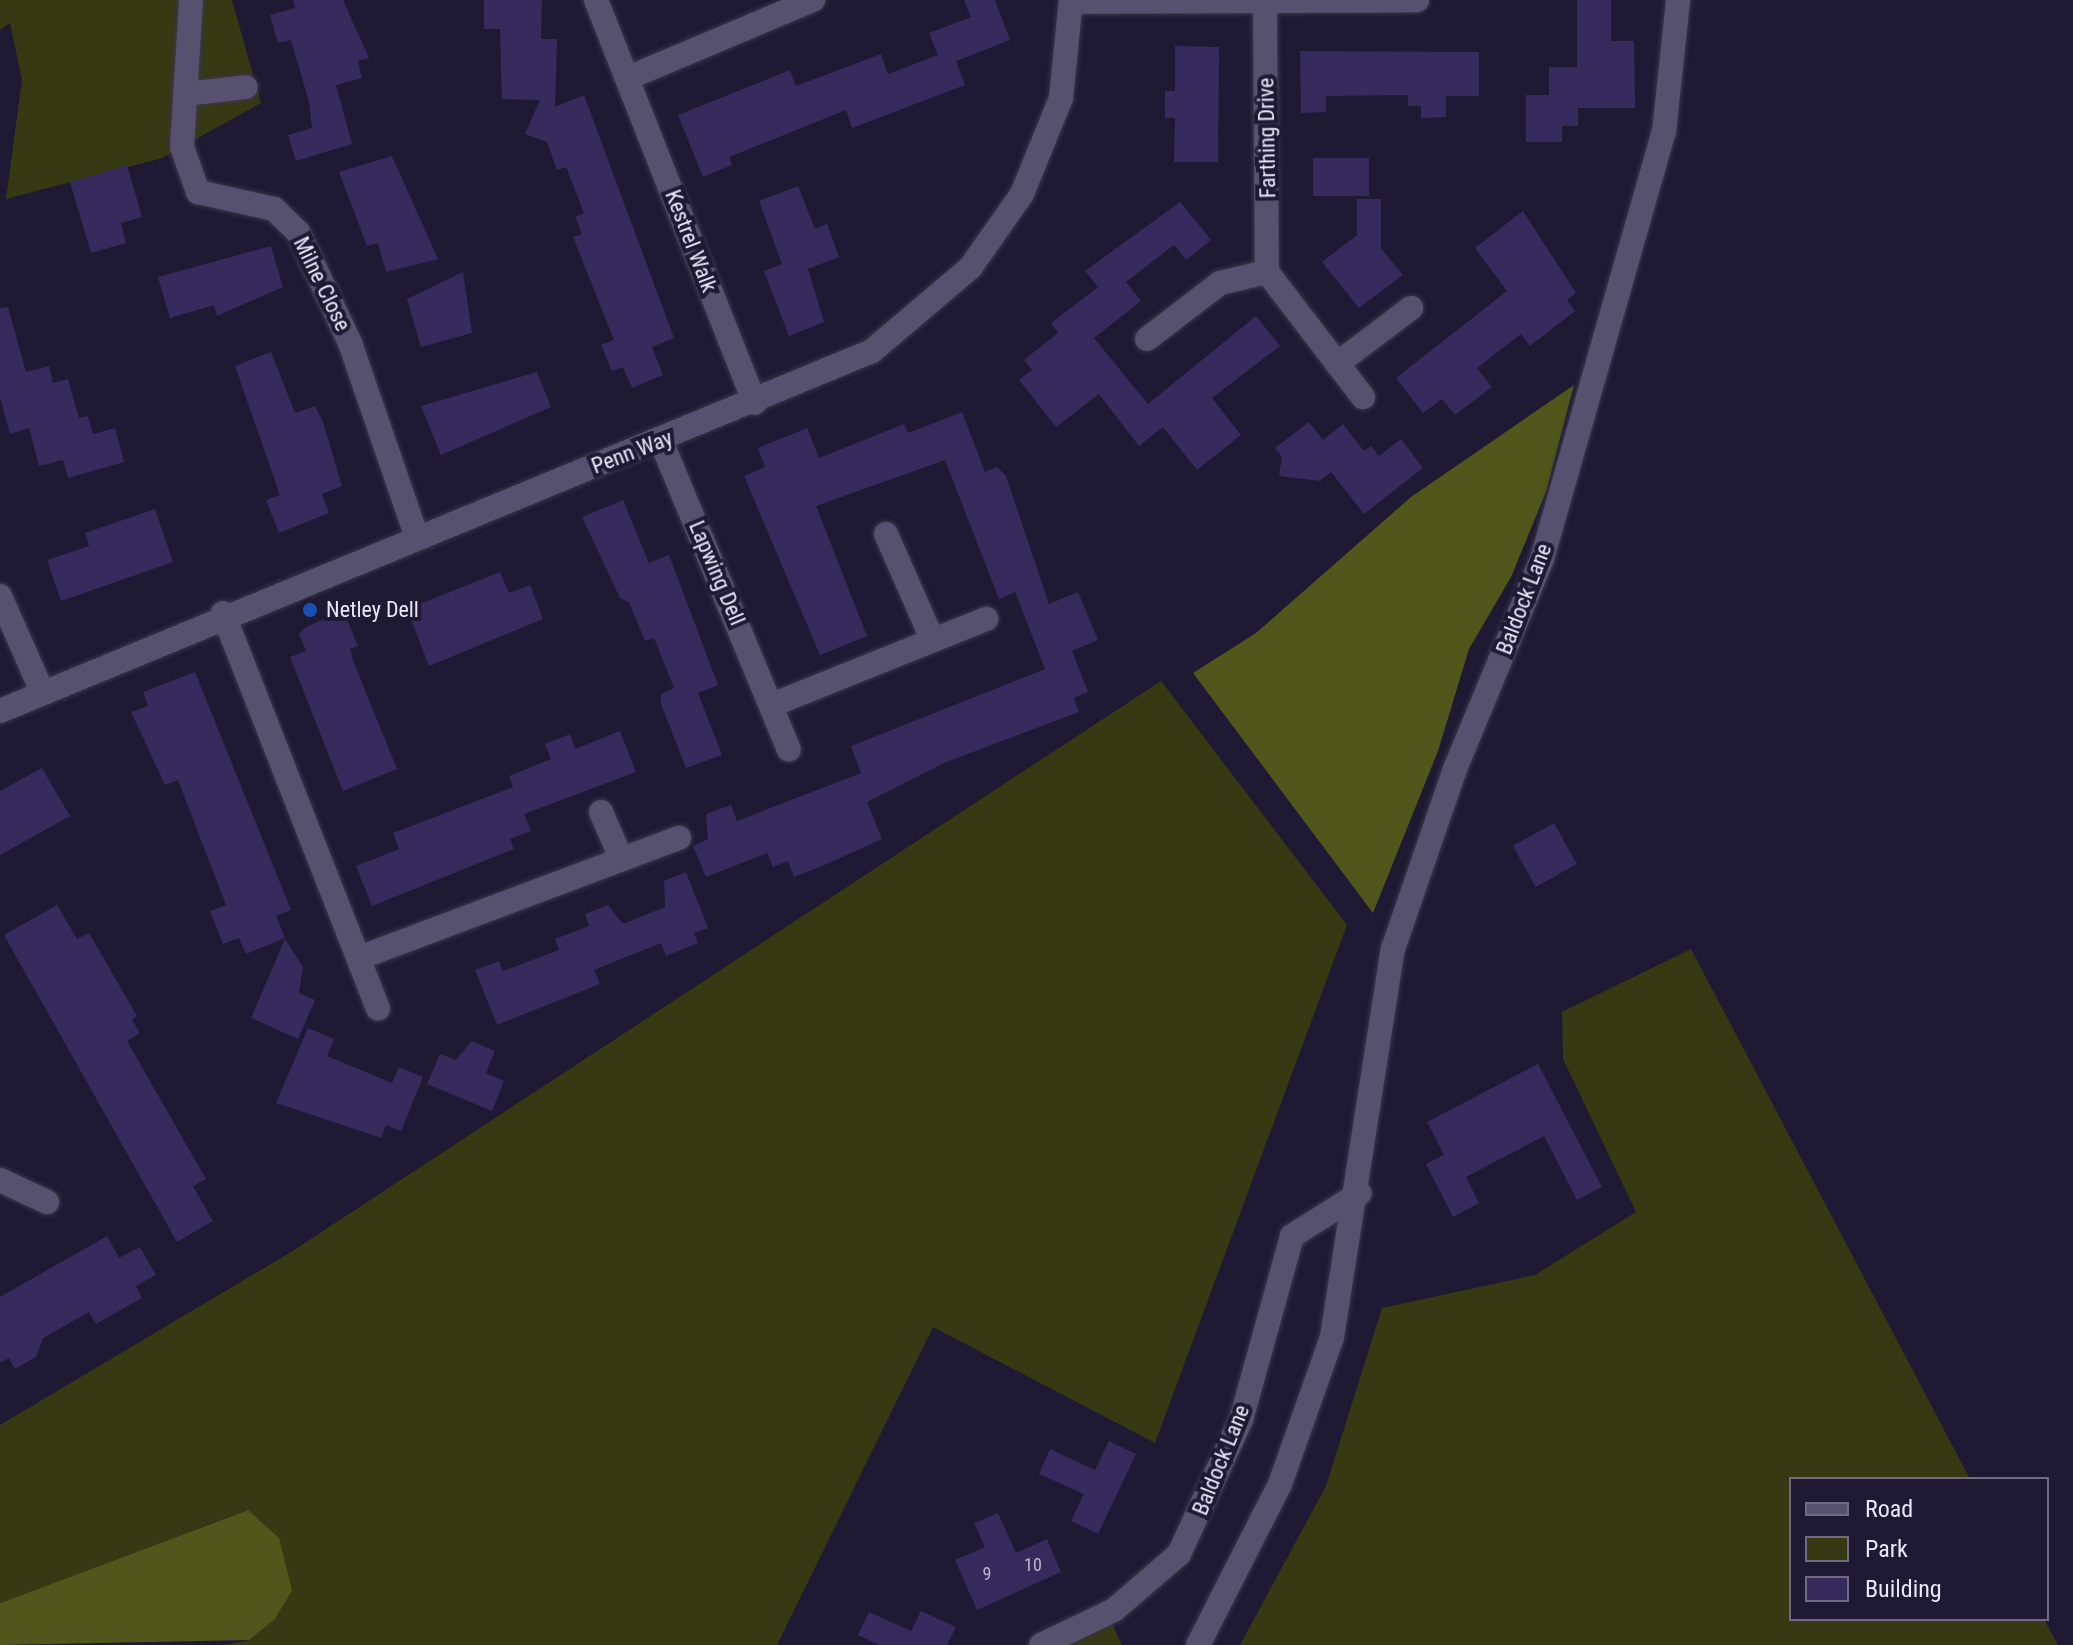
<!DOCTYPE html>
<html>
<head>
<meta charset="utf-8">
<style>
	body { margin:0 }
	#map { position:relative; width:2073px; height:1645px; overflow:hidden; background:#1e1a33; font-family:"Roboto Condensed",sans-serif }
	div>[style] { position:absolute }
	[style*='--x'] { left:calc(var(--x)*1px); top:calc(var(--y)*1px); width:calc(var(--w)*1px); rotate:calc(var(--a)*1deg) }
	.green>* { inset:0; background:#353a13 }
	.forest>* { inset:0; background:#50571a }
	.building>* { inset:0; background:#362b5c; transform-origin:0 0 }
	.roads { filter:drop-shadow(0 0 2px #3a364b) drop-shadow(0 0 2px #3a364b) }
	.street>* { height:24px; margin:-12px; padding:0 12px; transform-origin:12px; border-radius:12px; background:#55516e }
	.secondary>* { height:24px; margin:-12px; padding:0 12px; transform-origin:12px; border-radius:12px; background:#55516e }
	.dots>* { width:22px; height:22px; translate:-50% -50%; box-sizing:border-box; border:4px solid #1e1a33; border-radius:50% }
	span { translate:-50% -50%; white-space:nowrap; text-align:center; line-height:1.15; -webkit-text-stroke:8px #1e1a33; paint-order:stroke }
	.number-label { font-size:18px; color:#bcb8d2 }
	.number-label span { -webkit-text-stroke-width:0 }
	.street-label { font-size:22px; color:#e9e7f9 }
	.poi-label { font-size:22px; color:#e9e7f9 }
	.left { translate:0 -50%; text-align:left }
	.legend { position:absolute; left:1789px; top:1477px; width:260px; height:144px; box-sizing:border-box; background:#1e1a33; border:2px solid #6f6c82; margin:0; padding:10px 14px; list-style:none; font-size:24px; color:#e9e7f9 }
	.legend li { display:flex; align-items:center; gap:16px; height:40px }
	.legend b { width:40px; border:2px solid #6f6c82 }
</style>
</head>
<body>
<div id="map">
	<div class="green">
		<i style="clip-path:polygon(0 0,232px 0,261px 103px,162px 158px,6px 199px,22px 80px,10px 23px,0 30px)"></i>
		<i style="clip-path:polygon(1161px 681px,1347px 925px,1155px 1443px,933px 1327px,777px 1645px,224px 1645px,249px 1640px,247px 1510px,0 1603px,0 1425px,291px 1252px)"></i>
		<i style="clip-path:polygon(1691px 949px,1970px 1479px,1791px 1479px,1791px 1619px,2044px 1619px,2058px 1645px,1240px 1645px,1326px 1486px,1382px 1308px,1535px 1275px,1636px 1212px,1563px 1059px,1562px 1012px)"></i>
		<i style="clip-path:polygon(1111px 1622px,1122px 1645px,1066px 1645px)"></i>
	</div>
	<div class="forest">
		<i style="clip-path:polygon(1574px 385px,1546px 492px,1511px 577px,1469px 649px,1438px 751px,1373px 913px,1193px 673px,1256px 633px,1411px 497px)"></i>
		<i style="clip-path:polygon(248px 1510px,279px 1538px,292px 1590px,275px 1619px,249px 1640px,0 1645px,0 1603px)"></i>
	</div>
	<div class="building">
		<i style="clip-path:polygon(293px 0,343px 0,369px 58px,358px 61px,362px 78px,336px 85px,352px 144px,296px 161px,288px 135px,312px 128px,309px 102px,291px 40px,278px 43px,270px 15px,295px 8px)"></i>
		<i style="clip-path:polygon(484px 0,542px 0,541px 39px,557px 39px,555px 107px,584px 95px,674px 338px,652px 347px,663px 375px,632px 388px,623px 367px,612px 371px,601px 345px,614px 340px,573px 237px,582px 234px,575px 217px,584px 213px,566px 167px,557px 170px,547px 142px,525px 134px,540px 100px,502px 99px,500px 29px,484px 29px)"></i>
		<i style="clip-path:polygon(964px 0,995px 0,1010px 40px,956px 61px,965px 85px,852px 128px,846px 110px,729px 157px,732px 165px,703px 177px,678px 115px,790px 70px,796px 86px,881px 54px,888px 74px,938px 55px,929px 33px,971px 17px)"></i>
		<i style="clip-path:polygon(1577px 0,1611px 0,1611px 41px,1634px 41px,1635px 108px,1578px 108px,1578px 126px,1562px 126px,1562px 142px,1526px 142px,1526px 95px,1549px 95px,1549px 67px,1577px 67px)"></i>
		<i style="clip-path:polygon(1175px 46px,1219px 47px,1218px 162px,1174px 162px,1175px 118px,1165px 118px,1165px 91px,1175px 91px)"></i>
		<i style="clip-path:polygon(1300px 51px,1479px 52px,1479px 96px,1446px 96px,1446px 117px,1421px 118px,1421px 106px,1408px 106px,1408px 95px,1326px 96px,1326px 112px,1301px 113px)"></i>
		<i style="clip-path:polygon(392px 156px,438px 259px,386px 272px,378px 243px,367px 246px,339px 172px)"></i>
		<i style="left:1313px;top:158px;width:56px;height:38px"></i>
		<i style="clip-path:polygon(127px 165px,142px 217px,121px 223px,126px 243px,91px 253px,70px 182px)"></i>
		<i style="clip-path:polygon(798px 186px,815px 229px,827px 224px,839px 257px,808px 269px,824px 322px,789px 336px,764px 271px,782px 264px,759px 201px)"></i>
		<i style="clip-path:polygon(1357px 199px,1381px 199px,1381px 248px,1403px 275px,1359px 308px,1322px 262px,1357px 235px)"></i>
		<i style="clip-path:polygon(1180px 202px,1211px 240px,1186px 260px,1174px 245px,1126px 282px,1141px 301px,1094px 338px,1148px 404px,1256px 316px,1280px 346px,1212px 398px,1241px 435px,1197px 470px,1163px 427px,1139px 446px,1099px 394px,1056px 427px,1019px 380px,1032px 370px,1024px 360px,1058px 333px,1051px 323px,1098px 287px,1085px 271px)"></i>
		<i style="clip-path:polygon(1523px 211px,1576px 293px,1567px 300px,1575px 311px,1530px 346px,1521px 334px,1477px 368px,1492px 387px,1455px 415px,1442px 399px,1423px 413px,1396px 378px,1507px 291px,1475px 248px)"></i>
		<i style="clip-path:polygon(271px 246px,283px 287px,217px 316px,214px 305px,170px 318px,158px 277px)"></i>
		<i style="clip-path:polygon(463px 272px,472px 333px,421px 347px,407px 299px)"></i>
		<i style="clip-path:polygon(8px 307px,26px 372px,49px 366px,53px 383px,68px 379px,79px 418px,88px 416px,93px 434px,115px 428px,124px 462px,68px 478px,63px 460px,39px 466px,29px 428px,10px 434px,0 397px,0 308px)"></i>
		<i style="clip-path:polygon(271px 352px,295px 413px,315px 406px,323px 422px,342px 486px,322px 494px,329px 513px,279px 533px,266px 500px,280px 495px,235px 366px)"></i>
		<i style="clip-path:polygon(537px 372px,551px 407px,441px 455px,421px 406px)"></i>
		<i style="clip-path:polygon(962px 412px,985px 472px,997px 467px,1006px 476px,1049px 604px,1078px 592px,1098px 640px,1072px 651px,1088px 692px,1074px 698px,1079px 712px,944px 763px,867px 802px,882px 839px,827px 864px,794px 877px,788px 861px,773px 867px,767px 853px,706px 877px,693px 846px,708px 839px,706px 814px,731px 805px,737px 821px,861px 773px,851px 746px,1045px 669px,1015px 592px,999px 599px,945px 460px,816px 506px,867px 636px,820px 655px,744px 476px,765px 467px,758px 448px,807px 428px,819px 458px,904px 424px,908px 433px)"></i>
		<i style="clip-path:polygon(1309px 422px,1323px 440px,1343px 424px,1364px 451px,1371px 446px,1379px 456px,1401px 439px,1423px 468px,1364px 514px,1331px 472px,1320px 481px,1279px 476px,1282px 457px,1275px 448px)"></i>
		<i style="clip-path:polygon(623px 500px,649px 563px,669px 555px,718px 685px,698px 693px,722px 755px,686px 768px,661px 704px,661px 694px,674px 688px,654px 638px,645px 641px,629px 602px,620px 598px,582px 517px)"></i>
		<i style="clip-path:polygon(155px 509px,173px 562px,61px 601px,47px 560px,89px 546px,85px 533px)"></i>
		<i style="clip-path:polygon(500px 572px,509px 593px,530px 585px,543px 619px,429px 666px,407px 609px)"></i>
		<i style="clip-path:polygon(336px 614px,345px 615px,358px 646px,350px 649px,354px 663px,397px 769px,343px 791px,290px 657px,306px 651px,299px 634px,306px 627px)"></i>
		<i style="clip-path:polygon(195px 672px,291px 910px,276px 916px,285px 938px,246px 954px,239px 938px,223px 944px,210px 911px,226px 905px,178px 780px,165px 785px,131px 712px,148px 706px,143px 692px)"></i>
		<i style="clip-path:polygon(620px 731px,636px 772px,524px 814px,531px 831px,510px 839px,514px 849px,372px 906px,356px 866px,399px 849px,393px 833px,513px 787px,509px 776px,551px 759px,545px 744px,570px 734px,575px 749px)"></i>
		<i style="clip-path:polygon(42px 768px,70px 816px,0 855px,0 791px)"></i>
		<i style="left:1554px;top:823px;width:47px;height:47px;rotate:61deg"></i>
		<i style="clip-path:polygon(686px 872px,708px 928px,694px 933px,698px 943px,666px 956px,661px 943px,594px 970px,600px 984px,497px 1025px,475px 970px,499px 961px,503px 971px,559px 950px,555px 939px,589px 926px,585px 914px,608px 905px,623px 924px,665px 907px,664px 881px)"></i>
		<i style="clip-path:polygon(57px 905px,77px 939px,89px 933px,137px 1016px,132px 1020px,140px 1033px,127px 1041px,206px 1179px,193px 1186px,213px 1221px,177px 1242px,4px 935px)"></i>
		<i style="clip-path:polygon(285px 939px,303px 967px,299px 993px,315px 1000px,298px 1039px,251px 1018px)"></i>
		<i style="clip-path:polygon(308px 1028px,334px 1039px,327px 1056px,392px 1083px,399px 1067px,423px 1077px,401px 1131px,386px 1125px,381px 1138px,276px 1103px)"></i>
		<i style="clip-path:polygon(472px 1041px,495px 1051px,486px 1073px,504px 1081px,492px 1111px,427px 1084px,440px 1054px,456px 1060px)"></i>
		<i style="clip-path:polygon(1538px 1064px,1602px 1187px,1577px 1200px,1544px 1136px,1466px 1177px,1479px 1203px,1453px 1217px,1426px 1164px,1444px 1155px,1427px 1122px)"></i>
		<i style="clip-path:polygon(107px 1236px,119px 1258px,140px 1247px,156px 1275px,136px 1286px,142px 1298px,96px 1324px,89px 1312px,43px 1338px,36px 1357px,15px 1369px,9px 1358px,0 1363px,0 1297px)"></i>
		<i style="clip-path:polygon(1109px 1441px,1136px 1454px,1098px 1534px,1071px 1521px,1084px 1494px,1039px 1474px,1050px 1449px,1095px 1470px)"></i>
		<i style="clip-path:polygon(998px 1513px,1016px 1553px,1047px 1539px,1061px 1572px,977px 1610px,955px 1560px,985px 1547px,974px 1523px)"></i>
		<i style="clip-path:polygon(921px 1611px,956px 1627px,947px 1645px,879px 1645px,858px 1635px,869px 1612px,911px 1631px)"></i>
	</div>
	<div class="roads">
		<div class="street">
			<i style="--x:191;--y:0;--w:147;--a:93.5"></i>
			<i style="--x:182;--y:147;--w:48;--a:70.4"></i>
			<i style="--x:198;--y:192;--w:78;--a:12.6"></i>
			<i style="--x:274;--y:209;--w:33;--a:44"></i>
			<i style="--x:298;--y:232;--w:123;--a:64.9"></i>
			<i style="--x:350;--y:343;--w:203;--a:71"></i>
			<i style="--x:596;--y:0;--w:433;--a:68.5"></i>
			<i style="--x:1071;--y:2;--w:346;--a:-0.3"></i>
			<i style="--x:1265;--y:5;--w:267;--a:89.6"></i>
			<i style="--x:1267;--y:272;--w:158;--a:52.5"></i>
			<i style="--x:628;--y:78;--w:201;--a:-22.9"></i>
			<i style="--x:185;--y:94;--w:61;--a:-6.5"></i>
			<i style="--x:1147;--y:339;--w:92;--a:-37.5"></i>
			<i style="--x:1220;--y:283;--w:48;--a:-13.2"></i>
			<i style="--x:1337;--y:364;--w:93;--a:-37.1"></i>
			<i style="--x:661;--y:441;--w:334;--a:67.5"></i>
			<i style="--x:886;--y:534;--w:115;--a:66.3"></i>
			<i style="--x:0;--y:596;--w:102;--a:66.2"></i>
			<i style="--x:223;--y:613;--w:425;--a:68.6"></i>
			<i style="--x:772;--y:705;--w:231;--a:-21.9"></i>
			<i style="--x:0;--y:711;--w:943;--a:-22.43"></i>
			<i style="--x:872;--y:351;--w:128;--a:-40.3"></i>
			<i style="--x:970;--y:268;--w:90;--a:-54.9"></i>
			<i style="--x:1022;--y:194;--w:104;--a:-67.9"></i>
			<i style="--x:1061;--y:98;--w:99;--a:-84.2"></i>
			<i style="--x:601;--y:812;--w:50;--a:66.5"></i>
			<i style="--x:359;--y:958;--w:342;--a:-20.6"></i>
			<i style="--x:0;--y:1180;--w:52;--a:25.1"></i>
			<i style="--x:1041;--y:1645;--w:81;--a:-25.6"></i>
			<i style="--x:1114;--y:1610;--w:86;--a:-40.7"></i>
			<i style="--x:1179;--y:1554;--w:148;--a:-65.2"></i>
			<i style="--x:1241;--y:1420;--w:191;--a:-74.5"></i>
			<i style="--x:1292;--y:1236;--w:80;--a:-32.3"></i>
		</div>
		<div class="secondary">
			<i style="--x:1198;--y:1645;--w:181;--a:-63"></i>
			<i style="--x:1280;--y:1484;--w:156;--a:-70.5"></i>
			<i style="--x:1332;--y:1337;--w:393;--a:-81.1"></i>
			<i style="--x:1393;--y:949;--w:190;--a:-71"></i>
			<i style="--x:1455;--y:769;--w:227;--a:-67.5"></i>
			<i style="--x:1542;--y:559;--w:444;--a:-74.1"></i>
			<i style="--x:1664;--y:132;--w:133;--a:-83.9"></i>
		</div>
	</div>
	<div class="dots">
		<i style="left:310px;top:610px;background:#1a4fb4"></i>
	</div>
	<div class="number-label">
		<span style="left:1033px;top:1565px">10</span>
		<span style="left:987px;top:1574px">9</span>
	</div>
	<div class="street-label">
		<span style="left:1267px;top:138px;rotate:-91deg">Farthing Drive</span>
		<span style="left:691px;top:241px;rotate:69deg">Kestrel Walk</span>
		<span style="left:322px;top:284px;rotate:64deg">Milne Close</span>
		<span style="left:632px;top:452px;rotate:-21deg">Penn Way</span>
		<span style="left:717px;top:573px;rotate:67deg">Lapwing Dell</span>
		<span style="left:1524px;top:599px;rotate:-69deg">Baldock Lane</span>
		<span style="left:1221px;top:1460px;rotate:-68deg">Baldock Lane</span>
	</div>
	<div class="poi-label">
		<span class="left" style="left:326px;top:610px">Netley Dell</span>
	</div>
	<ul class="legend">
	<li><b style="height:10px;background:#55516e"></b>Road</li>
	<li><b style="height:22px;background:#353a13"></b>Park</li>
	<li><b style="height:22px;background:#362b5c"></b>Building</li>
	</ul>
</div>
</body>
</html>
